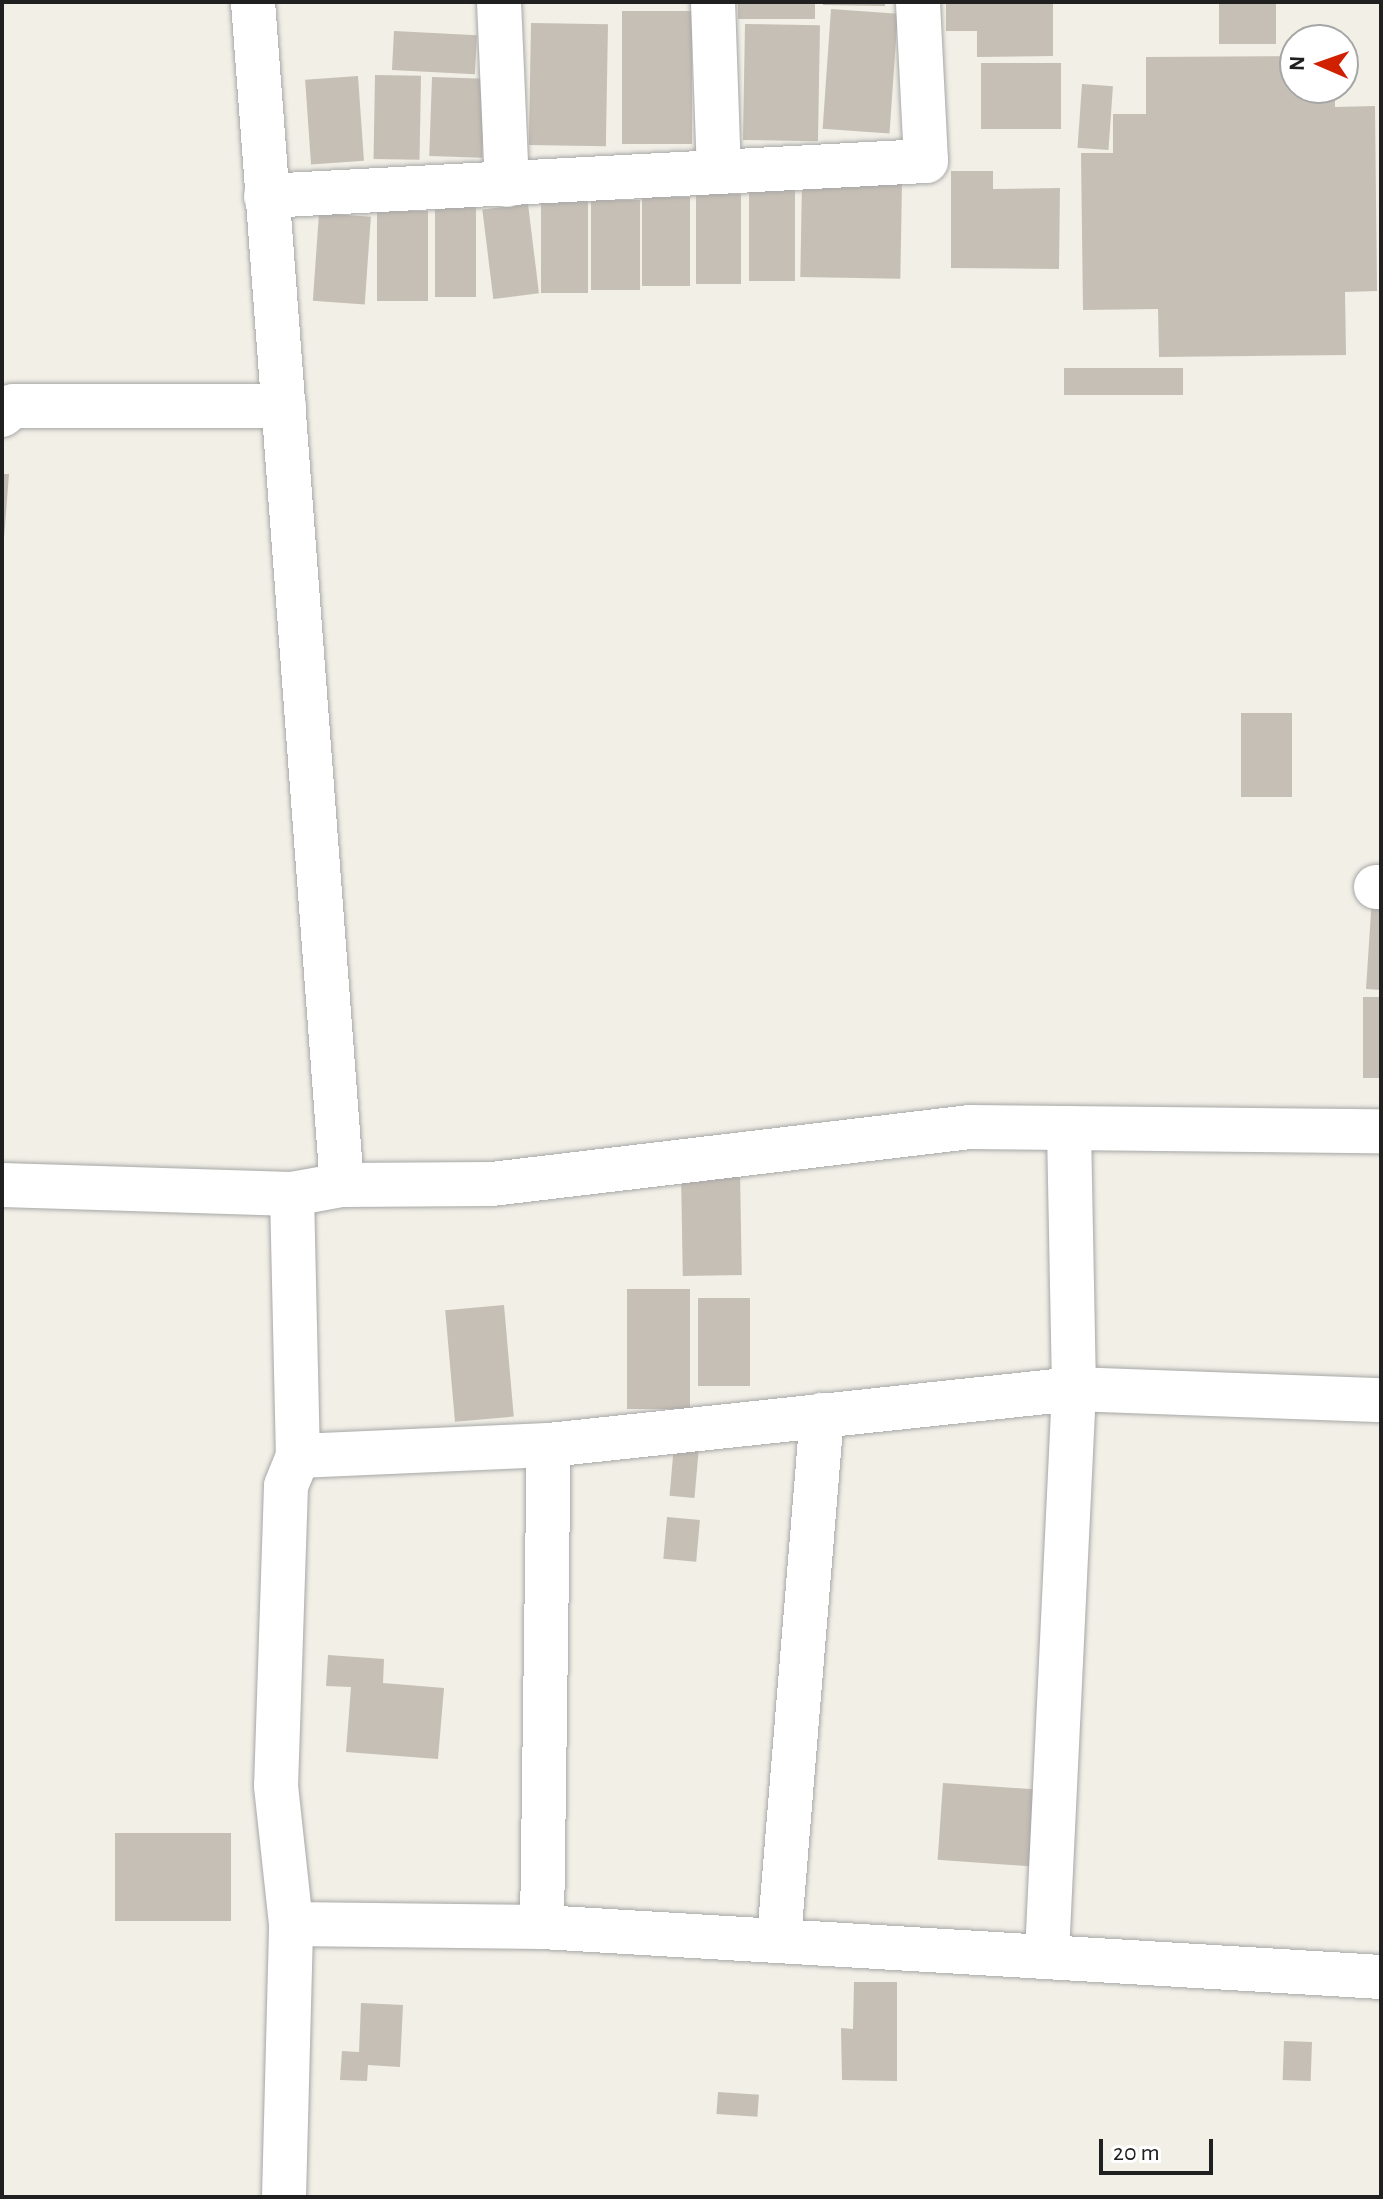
<!DOCTYPE html>
<html>
<head>
<meta charset="utf-8">
<style>
	body { margin:0 }
	#map { position:relative; width:1383px; height:2199px; overflow:hidden; background:#f1efe6; font-family:"Alegreya Sans",sans-serif }
	div>[style] { position:absolute }
	[style*='--x'] { left:calc(var(--x)*1px); top:calc(var(--y)*1px); width:calc(var(--w)*1px); rotate:calc(var(--a)*1deg) }
	.building>* { inset:0; background:#c6bfb5; transform-origin:0 0 }
	.roads { filter:drop-shadow(0 0 2px #a7a7a7) drop-shadow(0 0 2px #a7a7a7) }
	.minor>* { height:44px; margin:-22px; padding:0 22px; transform-origin:22px; border-radius:22px; background:#fff }
	span { translate:-50% -50%; white-space:nowrap; text-align:center; line-height:1.15; -webkit-text-stroke:7px #fff; paint-order:stroke }
	.frame { position:absolute; inset:0; border:4px solid #202020; pointer-events:none }
	.north { position:absolute; left:1279px; top:24px; width:80px; height:80px; box-sizing:border-box; background:#fff; border:2px solid #a6a6a6; border-radius:50%; rotate:272deg; font-size:22px; font-weight:700; line-height:32px; text-align:center; color:#202020 }
	.north::after { content:''; display:block; margin:auto; width:28px; height:36px; background:#d02000; clip-path:polygon(50% 0,100% 100%,50% 72%,0 100%) }
	.scale { position:absolute; left:1099px; top:2139px; width:114px; height:36px; box-sizing:border-box; border:4px solid #202020; border-top:0; padding-left:10px; font-size:24px; line-height:28px; white-space:nowrap; color:#202020; -webkit-text-stroke:6px #fff; paint-order:stroke }
</style>
</head>
<body>
<div id="map">
	<div class="building">
		<i style="left:738px;top:2px;width:77px;height:17px"></i>
		<i style="clip-path:polygon(823px 2px,885px 2px,885px 6px,823px 5px)"></i>
		<i style="clip-path:polygon(946px 2px,1053px 2px,1053px 56px,977px 57px,977px 31px,946px 31px)"></i>
		<i style="left:1219px;top:2px;width:57px;height:42px"></i>
		<i style="left:831px;top:9px;width:67px;height:120px;rotate:4deg"></i>
		<i style="left:692px;top:11px;width:133px;height:70px;rotate:90deg"></i>
		<i style="left:531px;top:23px;width:77px;height:122px;rotate:1deg"></i>
		<i style="left:745px;top:24px;width:75px;height:116px;rotate:1deg"></i>
		<i style="left:394px;top:31px;width:83px;height:39px;rotate:3deg"></i>
		<i style="clip-path:polygon(1295px 56px,1295px 88px,1335px 88px,1335px 107px,1375px 106px,1377px 291px,1345px 292px,1346px 355px,1159px 357px,1158px 309px,1083px 310px,1081px 153px,1113px 153px,1113px 114px,1146px 114px,1146px 57px)"></i>
		<i style="left:981px;top:63px;width:80px;height:66px"></i>
		<i style="left:375px;top:75px;width:46px;height:84px;rotate:1deg"></i>
		<i style="left:358px;top:76px;width:85px;height:53px;rotate:86deg"></i>
		<i style="left:432px;top:77px;width:53px;height:79px;rotate:2deg"></i>
		<i style="left:1082px;top:84px;width:31px;height:64px;rotate:4deg"></i>
		<i style="clip-path:polygon(951px 171px,993px 171px,993px 189px,1060px 188px,1059px 269px,951px 268px)"></i>
		<i style="left:802px;top:181px;width:100px;height:96px;rotate:1deg"></i>
		<i style="left:749px;top:184px;width:46px;height:97px"></i>
		<i style="left:696px;top:194px;width:45px;height:90px"></i>
		<i style="left:642px;top:197px;width:48px;height:89px"></i>
		<i style="left:591px;top:200px;width:49px;height:90px"></i>
		<i style="left:588px;top:201px;width:92px;height:47px;rotate:90deg"></i>
		<i style="left:435px;top:203px;width:41px;height:94px"></i>
		<i style="left:528px;top:204px;width:90px;height:46px;rotate:83deg"></i>
		<i style="left:377px;top:211px;width:51px;height:90px"></i>
		<i style="left:319px;top:213px;width:52px;height:88px;rotate:4deg"></i>
		<i style="left:1183px;top:368px;width:27px;height:119px;rotate:90deg"></i>
		<i style="clip-path:polygon(2px 474px,9px 474px,4px 538px,2px 538px)"></i>
		<i style="left:1241px;top:713px;width:51px;height:84px"></i>
		<i style="clip-path:polygon(1372px 897px,1381px 898px,1381px 990px,1366px 989px)"></i>
		<i style="left:1363px;top:997px;width:18px;height:81px"></i>
		<i style="left:740px;top:1172px;width:103px;height:59px;rotate:89deg"></i>
		<i style="left:690px;top:1289px;width:120px;height:63px;rotate:90deg"></i>
		<i style="left:698px;top:1298px;width:52px;height:88px"></i>
		<i style="left:504px;top:1305px;width:112px;height:59px;rotate:85deg"></i>
		<i style="left:674px;top:1445px;width:25px;height:51px;rotate:5deg"></i>
		<i style="left:667px;top:1517px;width:33px;height:42px;rotate:5deg"></i>
		<i style="clip-path:polygon(328px 1655px,384px 1659px,383px 1683px,444px 1688px,438px 1759px,346px 1752px,351px 1687px,326px 1686px)"></i>
		<i style="left:943px;top:1783px;width:105px;height:77px;rotate:4deg"></i>
		<i style="left:115px;top:1833px;width:116px;height:88px"></i>
		<i style="clip-path:polygon(854px 1982px,897px 1982px,897px 2081px,842px 2080px,841px 2028px,853px 2029px)"></i>
		<i style="clip-path:polygon(361px 2003px,403px 2005px,400px 2067px,368px 2065px,367px 2081px,340px 2080px,342px 2051px,359px 2052px)"></i>
		<i style="left:1284px;top:2041px;width:28px;height:39px;rotate:2deg"></i>
		<i style="left:718px;top:2092px;width:41px;height:22px;rotate:4deg"></i>
	</div>
	<div class="roads">
		<div class="minor">
			<i style="--x:253;--y:2;--w:1186;--a:85.7"></i>
			<i style="--x:499;--y:2;--w:183;--a:87.5"></i>
			<i style="--x:713;--y:2;--w:168;--a:88"></i>
			<i style="--x:266;--y:196;--w:661;--a:-3.04"></i>
			<i style="--x:926;--y:161;--w:159;--a:-92.9"></i>
			<i style="--x:2;--y:415;--w:14;--a:-39"></i>
			<i style="--x:13;--y:406;--w:271;--a:0"></i>
			<i style="--x:1376;--y:887;--w:5;--a:0"></i>
			<i style="--x:2;--y:1185;--w:290;--a:1.8"></i>
			<i style="--x:292;--y:1194;--w:51;--a:-10.2"></i>
			<i style="--x:342;--y:1185;--w:150;--a:-0.4"></i>
			<i style="--x:492;--y:1184;--w:480;--a:-6.8"></i>
			<i style="--x:969;--y:1127;--w:412;--a:0.6"></i>
			<i style="--x:292;--y:1194;--w:262;--a:88.7"></i>
			<i style="--x:298;--y:1456;--w:32;--a:112"></i>
			<i style="--x:286;--y:1486;--w:300;--a:91.9"></i>
			<i style="--x:276;--y:1786;--w:139;--a:83.8"></i>
			<i style="--x:291;--y:1924;--w:251;--a:0.7"></i>
			<i style="--x:542;--y:1927;--w:840;--a:3.41"></i>
			<i style="--x:298;--y:1456;--w:251;--a:-2.5"></i>
			<i style="--x:549;--y:1445;--w:528;--a:-6.09"></i>
			<i style="--x:1074;--y:1389;--w:307;--a:2.1"></i>
			<i style="--x:542;--y:1927;--w:482;--a:-89.2"></i>
			<i style="--x:779;--y:1939;--w:526;--a:-85.31"></i>
			<i style="--x:1047;--y:1954;--w:566;--a:-87.26"></i>
			<i style="--x:1074;--y:1389;--w:261;--a:-91.1"></i>
			<i style="--x:284;--y:2197;--w:273;--a:-88.5"></i>
		</div>
	</div>
	<div class="frame"></div>
	<div class="north">N</div>
	<div class="scale">20 m</div>
</div>
</body>
</html>
